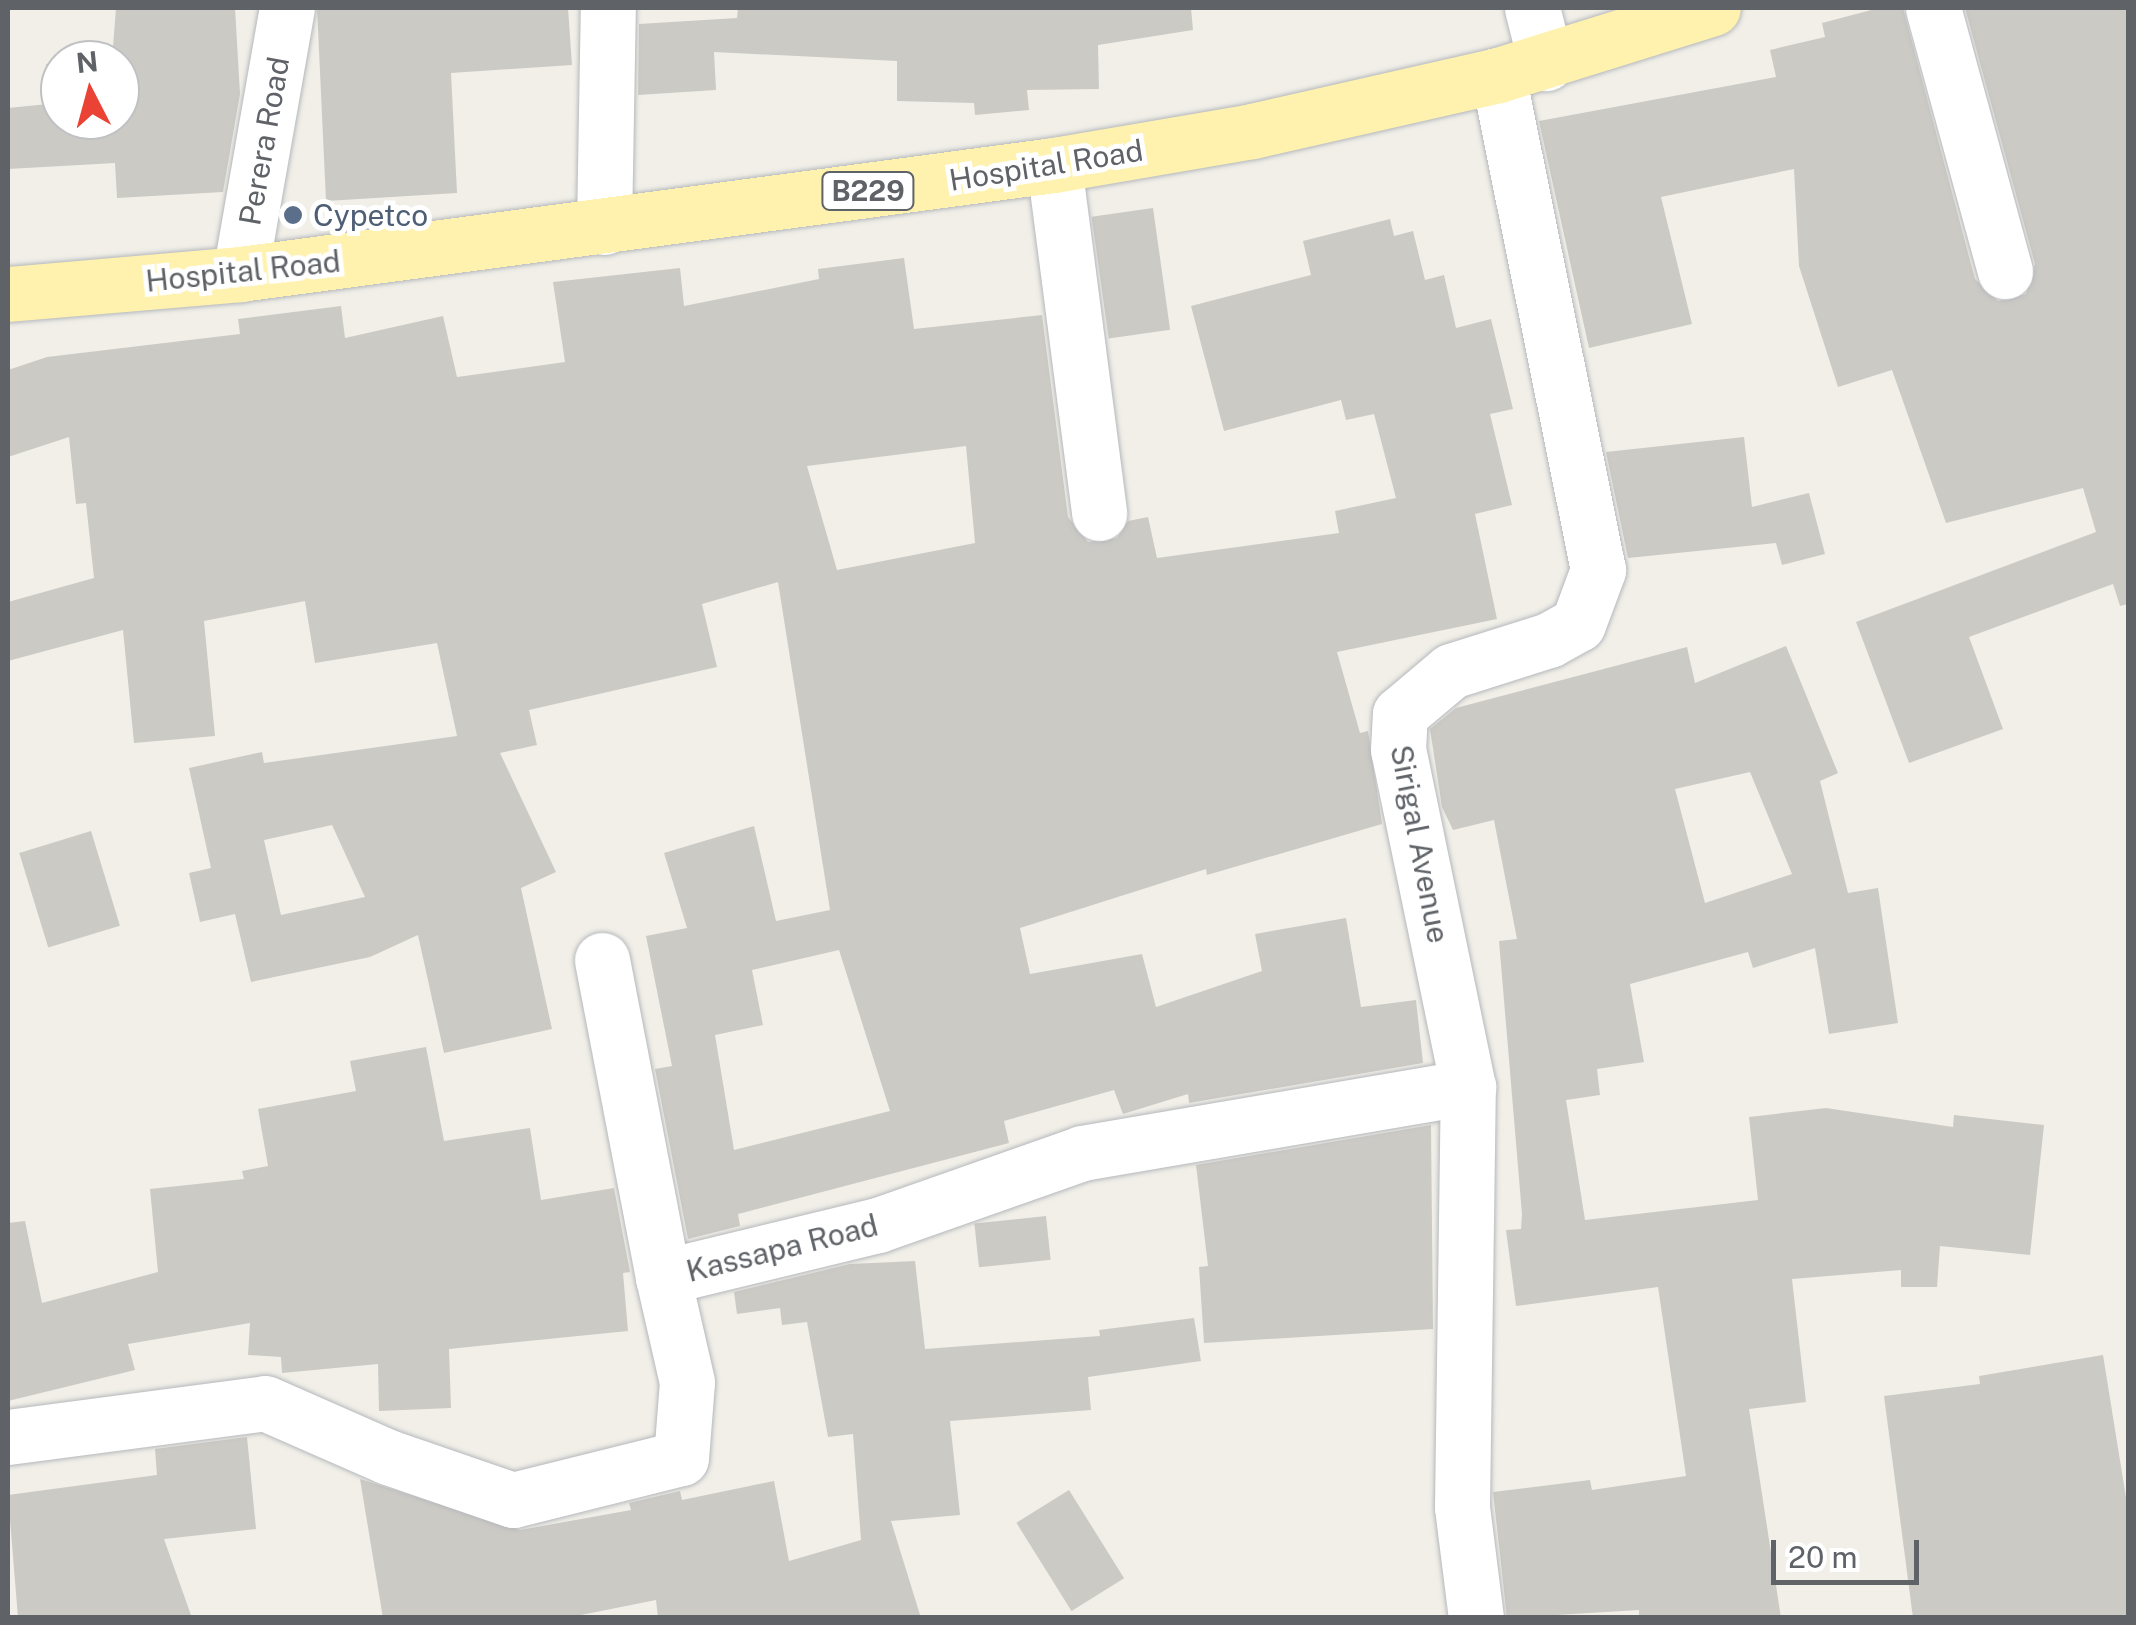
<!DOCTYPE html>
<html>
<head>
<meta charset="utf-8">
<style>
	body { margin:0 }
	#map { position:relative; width:2136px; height:1625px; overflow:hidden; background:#f1efe8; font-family:"Public Sans",sans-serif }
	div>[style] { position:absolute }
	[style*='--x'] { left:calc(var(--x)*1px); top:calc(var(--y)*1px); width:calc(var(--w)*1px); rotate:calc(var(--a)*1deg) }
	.building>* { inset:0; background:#cccac5; transform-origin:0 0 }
	.roads { filter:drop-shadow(0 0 2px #b5b8bc) drop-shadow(0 0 2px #b5b8bc) }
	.street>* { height:55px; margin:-27.5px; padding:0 27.5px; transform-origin:27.5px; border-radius:27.5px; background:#fff }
	.primary>* { height:55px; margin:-27.5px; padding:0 27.5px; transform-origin:27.5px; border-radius:27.5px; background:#fff2af }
	.dots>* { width:28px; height:28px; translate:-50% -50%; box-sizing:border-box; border:5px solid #fff; border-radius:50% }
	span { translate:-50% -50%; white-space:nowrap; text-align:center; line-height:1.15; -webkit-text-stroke:10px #fff; paint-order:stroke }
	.shield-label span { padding:2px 8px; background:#fff; border:2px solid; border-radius:8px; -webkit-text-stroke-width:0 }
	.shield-label { font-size:28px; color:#5f6368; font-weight:700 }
	.street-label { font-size:30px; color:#5f6368 }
	.service-label { font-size:30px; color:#4e5e75 }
	.left { translate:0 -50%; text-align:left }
	.frame { position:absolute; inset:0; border:10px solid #5f6368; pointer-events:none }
	.north { position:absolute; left:40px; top:40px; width:100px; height:100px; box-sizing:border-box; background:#fff; border:2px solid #bfc1c3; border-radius:50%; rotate:354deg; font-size:28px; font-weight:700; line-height:40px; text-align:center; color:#5f6368 }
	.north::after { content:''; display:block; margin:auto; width:35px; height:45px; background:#ea4335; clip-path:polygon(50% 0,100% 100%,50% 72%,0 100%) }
	.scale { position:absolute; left:1771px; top:1540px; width:148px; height:45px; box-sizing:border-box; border:5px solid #5f6368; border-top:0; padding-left:12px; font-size:30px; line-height:35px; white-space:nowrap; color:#5f6368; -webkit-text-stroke:8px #fff; paint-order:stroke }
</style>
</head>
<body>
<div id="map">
	<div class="building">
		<i style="clip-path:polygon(116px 8px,235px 8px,240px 94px,223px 192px,117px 198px,115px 163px,8px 169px,8px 108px,48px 104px,46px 64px,60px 63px,60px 120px,120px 120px,120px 60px,112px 60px)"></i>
		<i style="clip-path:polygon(317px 8px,568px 8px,572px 65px,451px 73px,457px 193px,326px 201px)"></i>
		<i style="clip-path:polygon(738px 8px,1191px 8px,1193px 30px,1098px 45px,1099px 89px,1027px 90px,1029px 110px,975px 115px,974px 103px,897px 101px,897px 61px,714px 52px,716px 90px,638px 95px,639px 24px,737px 18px)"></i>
		<i style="clip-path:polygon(1879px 8px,1903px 8px,1975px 279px,1998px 301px,2026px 294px,2035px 264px,1965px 8px,2128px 8px,2128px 604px,2120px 606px,2113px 584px,1969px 637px,2003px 729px,1909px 763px,1856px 622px,2096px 532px,2083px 488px,1946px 523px,1892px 370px,1838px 387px,1799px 266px,1794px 169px,1661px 197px,1692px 324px,1589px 348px,1539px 121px,1776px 77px,1770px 50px,1825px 37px,1822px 23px)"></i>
		<i style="left:1153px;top:208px;width:123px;height:62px;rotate:82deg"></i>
		<i style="clip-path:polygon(evenodd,1390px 219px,1394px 236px,1413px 231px,1425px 280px,1444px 275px,1456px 328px,1491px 319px,1513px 409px,1490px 414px,1512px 505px,1475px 514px,1497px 619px,1337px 652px,1360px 733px,1368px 731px,1382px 824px,1207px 875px,1206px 869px,1020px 928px,1030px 974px,1142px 954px,1156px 1007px,1262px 971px,1255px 934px,1346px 918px,1361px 1007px,1416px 1000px,1423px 1063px,1189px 1103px,1188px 1094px,1123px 1114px,1114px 1090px,1004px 1121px,1009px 1143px,738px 1214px,740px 1226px,688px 1239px,655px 1069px,672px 1066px,646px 936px,687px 928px,664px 853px,754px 826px,776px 921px,830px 910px,778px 582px,702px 604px,717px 667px,529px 710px,537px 745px,500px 753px,556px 872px,521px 888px,552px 1029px,444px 1053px,418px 935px,370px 957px,251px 982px,235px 914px,200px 922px,189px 873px,211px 868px,189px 768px,262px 752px,264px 763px,457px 736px,437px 643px,315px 663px,305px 601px,204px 621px,215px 736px,134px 743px,123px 630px,8px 661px,8px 602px,94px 578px,86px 503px,76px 504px,69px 437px,8px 457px,8px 370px,47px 357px,240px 334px,238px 319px,341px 306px,345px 338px,443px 316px,457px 377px,565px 362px,553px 282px,680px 268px,684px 306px,819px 279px,818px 269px,904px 258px,914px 329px,1042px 315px,1068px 517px,1088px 542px,1117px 538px,1128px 521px,1148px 517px,1157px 558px,1339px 533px,1335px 511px,1396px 498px,1374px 414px,1346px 420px,1341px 400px,1224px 431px,1191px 306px,1311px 275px,1303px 241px,1390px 219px,966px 446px,975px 543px,837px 570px,807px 466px,966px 446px,1390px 219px,332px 825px,365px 897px,281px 915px,264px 840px,332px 825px,1390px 219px,839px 950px,890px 1111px,734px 1150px,715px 1035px,763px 1025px,752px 970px,839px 950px)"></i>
		<i style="clip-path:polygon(1744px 437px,1752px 507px,1809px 493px,1825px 554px,1782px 565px,1776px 543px,1628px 558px,1606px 452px)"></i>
		<i style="clip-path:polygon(evenodd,1786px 646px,1838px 773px,1820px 781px,1848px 893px,1878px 888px,1898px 1023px,1829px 1034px,1815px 948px,1753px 968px,1748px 952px,1630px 984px,1644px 1062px,1597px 1069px,1600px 1095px,1566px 1100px,1585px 1220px,1758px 1200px,1749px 1117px,1826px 1108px,1953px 1127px,1954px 1115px,2044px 1125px,2030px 1255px,1940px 1246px,1937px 1287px,1901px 1287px,1901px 1270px,1792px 1279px,1806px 1402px,1749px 1409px,1781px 1618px,1639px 1618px,1639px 1610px,1507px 1618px,1493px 1492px,1590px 1480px,1592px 1490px,1686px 1476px,1658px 1287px,1516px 1306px,1506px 1230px,1521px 1229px,1522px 1214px,1499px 941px,1517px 939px,1494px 820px,1453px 830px,1442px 807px,1430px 729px,1456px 708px,1687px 647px,1695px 683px,1786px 646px,1750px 772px,1792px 874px,1705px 903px,1675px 789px,1750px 772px)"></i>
		<i style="left:91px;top:831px;width:99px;height:75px;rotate:73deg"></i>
		<i style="clip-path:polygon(426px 1047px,444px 1141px,530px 1128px,541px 1200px,614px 1188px,630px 1272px,623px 1273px,628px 1331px,449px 1349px,451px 1408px,379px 1411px,378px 1364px,282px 1373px,281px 1357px,248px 1355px,250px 1323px,128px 1344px,135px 1370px,8px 1401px,8px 1223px,25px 1221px,42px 1303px,158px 1272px,150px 1189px,244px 1179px,242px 1171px,268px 1166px,258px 1109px,356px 1091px,350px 1061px)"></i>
		<i style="clip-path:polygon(1431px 1125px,1433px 1329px,1204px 1343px,1199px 1267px,1208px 1266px,1196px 1165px)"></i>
		<i style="left:1046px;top:1216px;width:44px;height:72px;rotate:84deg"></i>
		<i style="clip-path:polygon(915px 1261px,925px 1349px,1100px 1336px,1099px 1330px,1194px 1318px,1201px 1361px,1088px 1377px,1091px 1410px,950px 1421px,960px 1515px,891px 1521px,921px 1618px,658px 1618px,656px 1600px,566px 1618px,383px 1618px,360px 1479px,520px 1530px,631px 1510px,629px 1503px,680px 1491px,682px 1500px,774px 1481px,789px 1561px,861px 1540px,853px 1434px,828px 1437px,807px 1322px,782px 1325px,780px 1308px,737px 1314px,734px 1292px,850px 1264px)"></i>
		<i style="clip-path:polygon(2103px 1355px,2128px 1510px,2128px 1618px,1913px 1618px,1884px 1396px,1980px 1384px,1979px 1376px)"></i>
		<i style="clip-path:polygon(247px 1437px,256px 1529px,164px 1539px,192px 1618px,18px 1618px,8px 1495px,157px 1475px,155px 1449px)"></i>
		<i style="left:1069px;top:1490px;width:104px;height:62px;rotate:58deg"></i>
	</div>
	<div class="roads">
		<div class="street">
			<i style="--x:1532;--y:8;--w:57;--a:75.7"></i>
			<i style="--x:1933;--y:8;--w:273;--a:74.7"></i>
			<i style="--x:1054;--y:165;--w:351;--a:82.6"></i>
			<i style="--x:604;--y:227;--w:219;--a:-89"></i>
			<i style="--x:240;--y:274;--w:270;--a:-80"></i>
			<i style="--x:602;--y:960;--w:323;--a:79.1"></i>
			<i style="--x:8;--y:1437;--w:259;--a:-7.5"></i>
			<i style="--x:265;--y:1403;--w:134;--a:23.7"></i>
			<i style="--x:388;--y:1457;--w:132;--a:19"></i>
			<i style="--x:513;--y:1500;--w:173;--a:-14"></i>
			<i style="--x:681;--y:1458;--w:76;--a:-85.5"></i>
			<i style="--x:687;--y:1382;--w:108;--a:-102.9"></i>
			<i style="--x:663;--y:1277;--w:221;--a:-13.6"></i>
			<i style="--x:878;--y:1225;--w:216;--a:-19.4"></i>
			<i style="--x:1082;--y:1153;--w:392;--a:-9.7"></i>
			<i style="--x:1476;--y:1618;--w:112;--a:-97.2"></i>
			<i style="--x:1462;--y:1507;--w:420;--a:-89.2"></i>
			<i style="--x:1468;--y:1087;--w:344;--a:-101.7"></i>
			<i style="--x:1398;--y:750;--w:36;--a:-87"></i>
			<i style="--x:1400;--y:714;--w:67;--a:-40.1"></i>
			<i style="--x:1451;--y:671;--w:103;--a:-17.6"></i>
			<i style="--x:1549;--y:640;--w:33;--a:-29"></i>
			<i style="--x:1578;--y:624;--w:58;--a:-69.7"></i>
			<i style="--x:1598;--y:570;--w:505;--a:-101.42"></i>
		</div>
		<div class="primary">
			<i style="--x:8;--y:294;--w:233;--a:-4.9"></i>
			<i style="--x:240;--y:274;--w:821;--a:-7.63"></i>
			<i style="--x:1054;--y:165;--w:201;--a:-9.7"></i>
			<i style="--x:1252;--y:131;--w:252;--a:-12.8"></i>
			<i style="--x:1498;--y:75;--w:225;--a:-17.3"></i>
		</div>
	</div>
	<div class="dots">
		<i style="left:293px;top:215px;background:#5c6f8a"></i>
	</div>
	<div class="shield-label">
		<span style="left:868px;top:191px">B229</span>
	</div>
	<div class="street-label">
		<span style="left:264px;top:141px;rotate:-80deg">Perera Road</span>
		<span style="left:1046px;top:165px;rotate:-9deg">Hospital Road</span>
		<span style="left:243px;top:271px;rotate:-6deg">Hospital Road</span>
		<span style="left:1420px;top:844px;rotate:79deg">Sirigal Avenue</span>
		<span style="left:782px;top:1248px;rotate:-14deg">Kassapa Road</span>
	</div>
	<div class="service-label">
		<span class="left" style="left:313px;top:215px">Cypetco</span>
	</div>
	<div class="frame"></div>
	<div class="north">N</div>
	<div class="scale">20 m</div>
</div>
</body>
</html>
